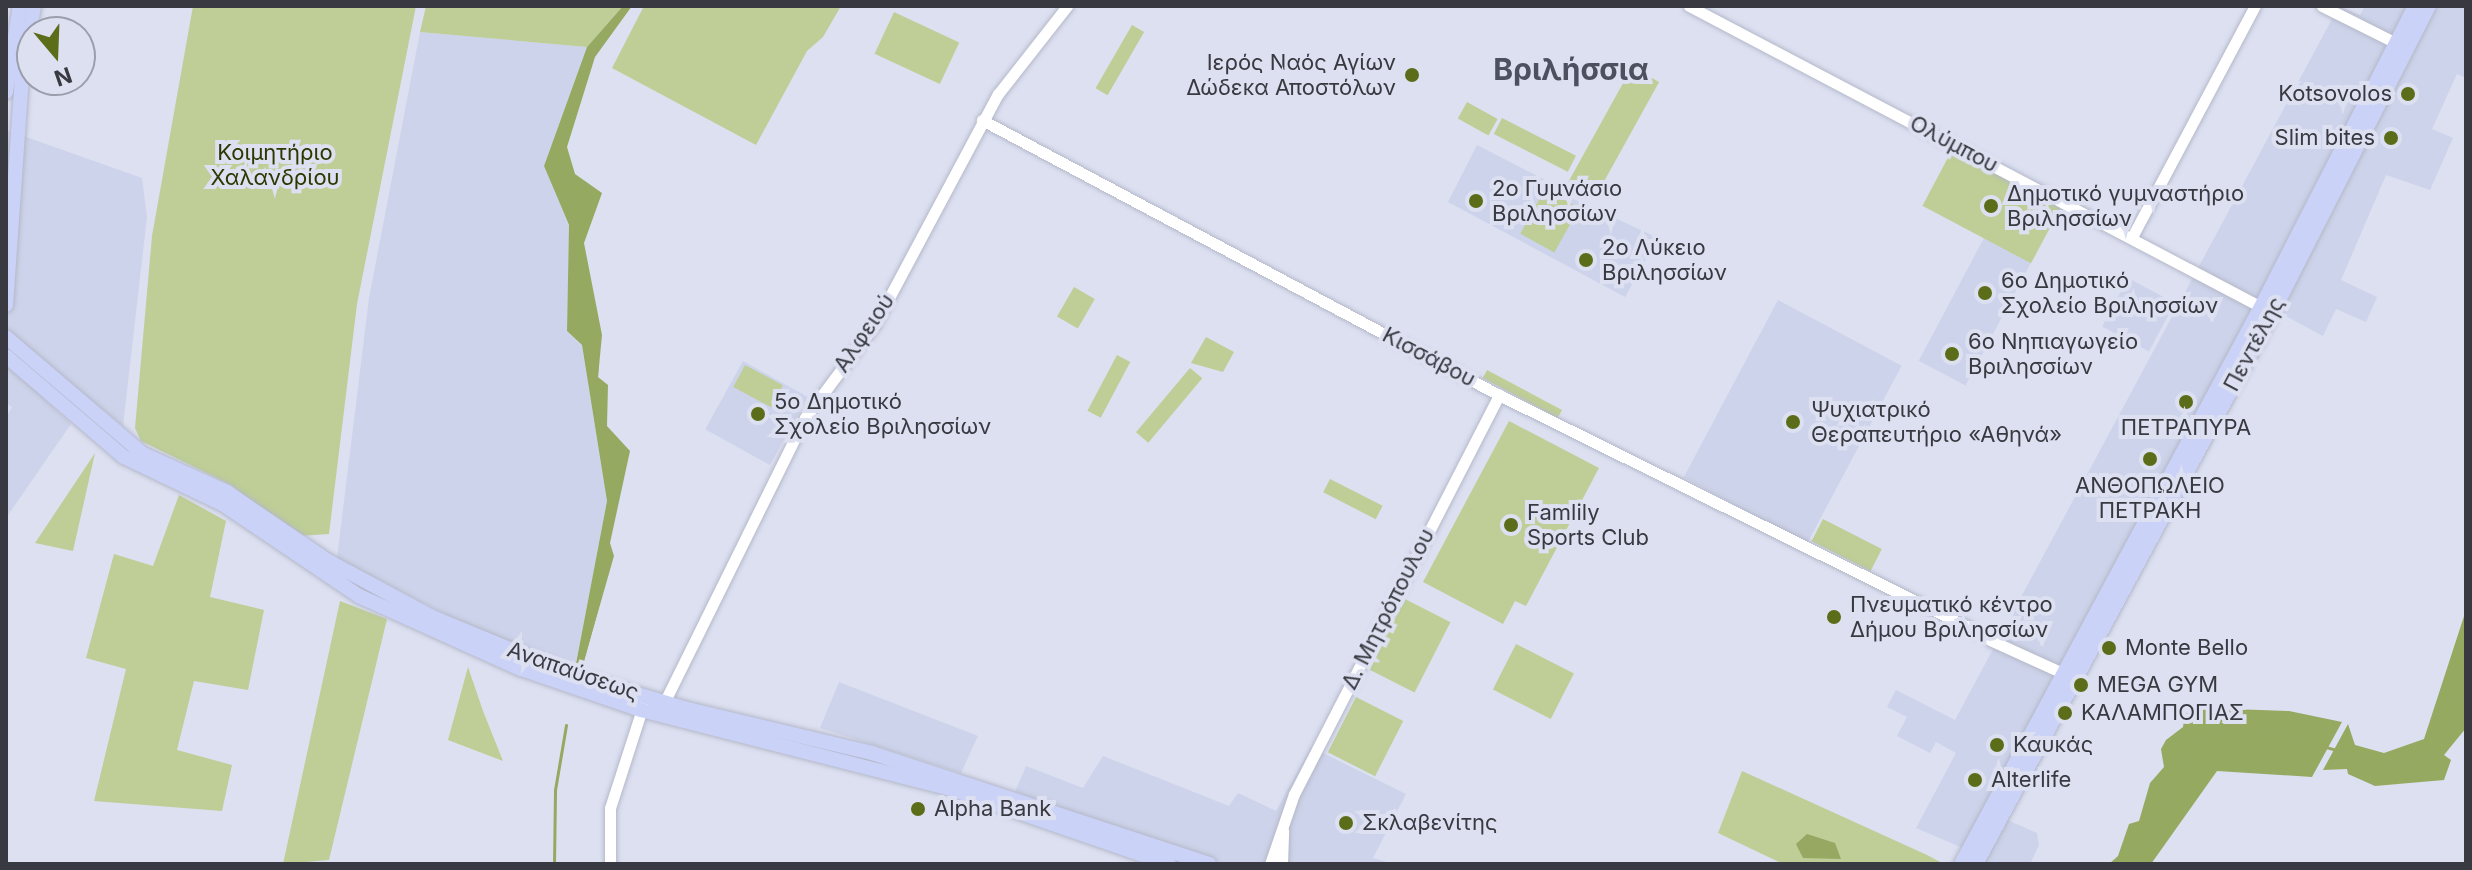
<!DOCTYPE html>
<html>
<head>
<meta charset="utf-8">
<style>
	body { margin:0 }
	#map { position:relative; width:2472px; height:870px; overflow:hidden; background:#dce0f1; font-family:Inter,sans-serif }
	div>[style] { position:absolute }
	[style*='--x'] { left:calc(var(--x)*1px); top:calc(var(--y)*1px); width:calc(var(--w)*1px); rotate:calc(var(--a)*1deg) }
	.built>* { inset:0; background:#cdd3ea; transform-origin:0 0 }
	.green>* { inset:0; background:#bece96; transform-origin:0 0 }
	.forest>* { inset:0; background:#96a961 }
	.water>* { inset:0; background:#96a861 }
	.stream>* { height:3px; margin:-1.5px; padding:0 1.5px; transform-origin:1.5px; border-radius:1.5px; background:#96a861 }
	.roads { filter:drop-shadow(0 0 2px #b4b8c8) drop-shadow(0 0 2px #b4b8c8) }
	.minor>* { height:11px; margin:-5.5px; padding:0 5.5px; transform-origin:5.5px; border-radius:5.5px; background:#fff }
	.major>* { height:14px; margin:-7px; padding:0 7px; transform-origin:7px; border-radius:7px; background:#cad2f8 }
	.dots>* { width:22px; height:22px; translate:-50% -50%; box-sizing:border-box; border:4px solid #dce0f1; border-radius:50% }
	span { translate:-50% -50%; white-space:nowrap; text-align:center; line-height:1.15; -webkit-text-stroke:8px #dce0f1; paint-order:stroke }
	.poi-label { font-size:22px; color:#393a41 }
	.right { translate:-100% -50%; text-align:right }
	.left { translate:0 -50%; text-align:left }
	.street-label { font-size:22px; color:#393a41 }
	.park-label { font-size:22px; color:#2d3800 }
	.district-label { font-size:30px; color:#4d505e; font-weight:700 }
	.frame { position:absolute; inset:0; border:8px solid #393a41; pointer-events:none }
	.north { position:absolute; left:16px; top:16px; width:80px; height:80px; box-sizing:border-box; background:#dce0f1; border:2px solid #9b9eab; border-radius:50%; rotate:161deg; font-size:22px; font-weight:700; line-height:32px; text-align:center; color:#393a41 }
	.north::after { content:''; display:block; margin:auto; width:28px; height:36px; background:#5b6d19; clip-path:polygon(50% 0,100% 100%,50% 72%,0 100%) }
</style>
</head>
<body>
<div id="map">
	<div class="built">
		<i style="clip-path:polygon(2339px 6px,2360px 15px,2365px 6px,2466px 6px,2466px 78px,2457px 74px,2432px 129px,2453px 138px,2430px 190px,2386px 175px,2341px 280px,2377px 297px,2366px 322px,2336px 309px,2323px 336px,2259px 302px,1965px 849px,1916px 828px,1956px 753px,1936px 742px,1930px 753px,1897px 736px,1907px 717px,1887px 707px,1896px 690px,1955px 720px)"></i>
		<i style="clip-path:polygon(420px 32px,587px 47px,544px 166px,569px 226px,567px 331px,582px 346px,607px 501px,575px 669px,484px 634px,337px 558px,369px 298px)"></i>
		<i style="clip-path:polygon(6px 130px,142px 178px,147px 217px,123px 426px,6px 331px)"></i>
		<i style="clip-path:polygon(1477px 145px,1549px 182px,1552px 189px,1658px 238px,1625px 297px,1448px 202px)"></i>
		<i style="left:1984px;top:238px;width:53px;height:139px;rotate:28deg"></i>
		<i style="left:2128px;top:278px;width:53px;height:55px;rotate:28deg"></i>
		<i style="left:1778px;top:300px;width:140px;height:201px;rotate:28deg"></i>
		<i style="left:743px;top:361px;width:74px;height:78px;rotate:29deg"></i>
		<i style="clip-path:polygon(6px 363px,71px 424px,6px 518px,6px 417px,12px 407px,6px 403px)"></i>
		<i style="clip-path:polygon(839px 682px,978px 736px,961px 773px,820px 728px)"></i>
		<i style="clip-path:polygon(1311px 747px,1406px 794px,1373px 858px,1393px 864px,1225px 864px,1015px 792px,1026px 766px,1083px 788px,1103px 756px,1229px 806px,1238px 793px,1276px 811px)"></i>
		<i style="clip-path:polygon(2003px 818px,2037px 833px,2039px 845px,2030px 864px,1980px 864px)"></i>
	</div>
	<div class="green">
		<i style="clip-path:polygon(193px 6px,416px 6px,357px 304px,329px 534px,298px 536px,231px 485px,141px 441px,135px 428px,152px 236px)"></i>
		<i style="clip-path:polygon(426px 6px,623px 6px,587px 47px,420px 32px)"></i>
		<i style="clip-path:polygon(644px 6px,841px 6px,823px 37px,807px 51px,756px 145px,612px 68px)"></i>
		<i style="left:894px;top:12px;width:72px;height:46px;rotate:25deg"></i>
		<i style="left:1132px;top:25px;width:14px;height:73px;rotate:30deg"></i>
		<i style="left:1632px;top:67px;width:31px;height:132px;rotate:29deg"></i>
		<i style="left:1467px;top:102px;width:35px;height:19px;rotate:29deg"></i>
		<i style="left:1502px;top:118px;width:83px;height:18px;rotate:27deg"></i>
		<i style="left:1952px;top:150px;width:123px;height:63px;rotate:28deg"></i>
		<i style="left:1545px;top:189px;width:39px;height:51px;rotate:29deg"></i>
		<i style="left:1074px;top:287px;width:24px;height:34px;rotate:30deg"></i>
		<i style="clip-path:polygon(1206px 337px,1234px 352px,1223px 372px,1191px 363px)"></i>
		<i style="left:1117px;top:355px;width:15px;height:63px;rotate:28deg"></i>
		<i style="left:745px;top:365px;width:43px;height:25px;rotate:28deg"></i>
		<i style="left:1190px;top:368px;width:16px;height:84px;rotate:40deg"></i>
		<i style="left:1487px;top:370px;width:85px;height:9px;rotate:28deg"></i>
		<i style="clip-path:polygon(1509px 421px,1599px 468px,1526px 606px,1515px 601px,1503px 624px,1423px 582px)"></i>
		<i style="clip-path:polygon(95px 453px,73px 551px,35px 543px)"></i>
		<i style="left:1330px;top:479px;width:59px;height:15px;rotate:27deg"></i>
		<i style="clip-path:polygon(179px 495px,226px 521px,210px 597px,264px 610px,248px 690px,194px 681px,177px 750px,232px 765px,222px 811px,94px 801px,126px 669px,86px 658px,114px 554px,153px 566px)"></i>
		<i style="left:1823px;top:519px;width:66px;height:25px;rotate:27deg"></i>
		<i style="left:1405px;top:599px;width:51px;height:79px;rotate:27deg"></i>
		<i style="clip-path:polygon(340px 601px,387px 619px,329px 860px,283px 864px)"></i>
		<i style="left:1516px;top:644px;width:65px;height:51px;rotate:27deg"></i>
		<i style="clip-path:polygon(468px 667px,483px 711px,503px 761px,448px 740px)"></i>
		<i style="left:1356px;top:697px;width:53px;height:62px;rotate:27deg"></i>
		<i style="clip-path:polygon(1742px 771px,1927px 855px,1942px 863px,1783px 864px,1718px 833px)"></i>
	</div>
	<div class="forest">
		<i style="clip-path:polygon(623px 6px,632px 6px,595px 57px,567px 147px,575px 174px,602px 193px,584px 243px,602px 335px,598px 377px,608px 385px,607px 426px,630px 451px,610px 543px,614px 556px,581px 671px,575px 669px,607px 501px,582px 345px,567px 331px,569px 225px,544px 166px,587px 47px)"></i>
		<i style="clip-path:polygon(2466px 610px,2466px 728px,2444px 755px,2451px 760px,2444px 780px,2375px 786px,2348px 774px,2347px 769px,2323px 770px,2348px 724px,2355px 745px,2384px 753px,2424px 739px)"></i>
		<i style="clip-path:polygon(2204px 708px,2289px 711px,2342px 722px,2312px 777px,2217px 771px,2151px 864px,2109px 864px,2118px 856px,2129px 824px,2139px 821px,2150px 783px,2164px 767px,2161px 749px,2166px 740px,2183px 727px,2185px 714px)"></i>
	</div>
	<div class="water">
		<i style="clip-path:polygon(1807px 834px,1835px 843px,1841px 859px,1803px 858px,1796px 844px)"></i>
	</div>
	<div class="stream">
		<i style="--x:580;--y:668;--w:90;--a:-74.6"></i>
		<i style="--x:604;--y:581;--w:45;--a:-87.5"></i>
		<i style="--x:606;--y:536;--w:71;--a:-76.2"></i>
		<i style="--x:623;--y:467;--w:67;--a:-114.7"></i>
		<i style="--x:595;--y:406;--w:81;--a:-87.9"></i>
		<i style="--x:598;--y:325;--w:49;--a:-125"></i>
		<i style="--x:570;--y:285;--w:68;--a:-83.3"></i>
		<i style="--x:578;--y:217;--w:80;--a:-104.6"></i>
		<i style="--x:558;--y:140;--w:91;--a:-68.8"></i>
		<i style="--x:591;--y:55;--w:61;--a:-52.9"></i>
		<i style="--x:554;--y:864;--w:74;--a:-89.2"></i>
		<i style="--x:555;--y:790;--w:66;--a:-80.4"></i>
		<i style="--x:2133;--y:864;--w:43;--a:-59.3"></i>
		<i style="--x:2155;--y:827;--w:70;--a:-70"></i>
		<i style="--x:2179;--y:761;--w:31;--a:-50"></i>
		<i style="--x:2199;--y:737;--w:31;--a:-19"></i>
		<i style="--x:2228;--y:727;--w:24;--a:-2"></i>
		<i style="--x:2252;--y:726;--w:116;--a:15.9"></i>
		<i style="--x:2364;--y:758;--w:42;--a:6.8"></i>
		<i style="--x:2406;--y:763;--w:27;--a:-22"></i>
		<i style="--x:2431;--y:753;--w:25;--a:-43"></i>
		<i style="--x:2449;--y:736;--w:60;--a:-73.7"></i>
	</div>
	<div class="roads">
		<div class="minor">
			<i style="--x:1689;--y:6;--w:651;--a:27.75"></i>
			<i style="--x:2322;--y:6;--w:87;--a:26.6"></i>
			<i style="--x:982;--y:120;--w:586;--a:28.01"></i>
			<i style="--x:1499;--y:395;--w:555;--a:26.33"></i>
			<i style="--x:2132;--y:237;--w:262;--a:-62"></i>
			<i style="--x:1990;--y:640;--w:87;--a:24.5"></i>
			<i style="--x:661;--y:709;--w:325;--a:-63.7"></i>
			<i style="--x:805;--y:418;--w:117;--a:-53.3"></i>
			<i style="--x:875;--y:324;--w:261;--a:-61.9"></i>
			<i style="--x:998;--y:94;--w:112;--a:-51.9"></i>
			<i style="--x:610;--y:864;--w:56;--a:-90"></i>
			<i style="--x:610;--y:808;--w:107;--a:-72.1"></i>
			<i style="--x:1270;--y:864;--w:74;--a:-71.1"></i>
			<i style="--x:1294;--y:794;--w:449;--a:-62.8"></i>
			<i style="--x:1282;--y:864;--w:33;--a:-88"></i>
		</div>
		<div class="major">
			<i style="--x:6;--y:92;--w:87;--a:-80.8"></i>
			<i style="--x:6;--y:305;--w:230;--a:-86"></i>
			<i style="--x:22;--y:76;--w:71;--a:-80.3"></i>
			<i style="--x:6;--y:337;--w:180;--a:40.5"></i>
			<i style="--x:143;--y:454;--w:92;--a:24.3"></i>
			<i style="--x:227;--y:492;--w:122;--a:34.3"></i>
			<i style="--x:328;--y:561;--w:118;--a:28.3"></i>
			<i style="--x:432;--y:617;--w:152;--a:22.4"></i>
			<i style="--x:573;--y:675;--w:119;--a:16.6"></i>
			<i style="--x:687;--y:709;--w:190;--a:13.4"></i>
			<i style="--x:872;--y:753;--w:355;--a:18.2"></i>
			<i style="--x:6;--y:356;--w:155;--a:40.6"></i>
			<i style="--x:124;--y:457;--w:111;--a:25.6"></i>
			<i style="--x:224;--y:505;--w:163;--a:34"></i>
			<i style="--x:359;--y:596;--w:178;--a:24.3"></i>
			<i style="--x:521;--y:669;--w:127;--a:18.9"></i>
			<i style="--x:641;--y:710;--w:317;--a:14.3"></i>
			<i style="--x:948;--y:788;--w:234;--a:19"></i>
			<i style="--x:1961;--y:864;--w:639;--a:-61.71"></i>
			<i style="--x:2264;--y:301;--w:331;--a:-62.9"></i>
			<i style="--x:1976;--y:864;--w:622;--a:-61.71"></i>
			<i style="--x:2271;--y:316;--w:348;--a:-63"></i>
		</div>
	</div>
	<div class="dots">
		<i style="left:1412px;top:75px;background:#5b6d19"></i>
		<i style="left:2408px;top:94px;background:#5b6d19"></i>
		<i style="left:2391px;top:138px;background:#5b6d19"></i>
		<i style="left:1476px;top:201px;background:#5b6d19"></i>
		<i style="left:1991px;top:206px;background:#5b6d19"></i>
		<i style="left:1586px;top:260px;background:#5b6d19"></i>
		<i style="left:1985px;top:293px;background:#5b6d19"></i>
		<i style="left:1952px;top:354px;background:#5b6d19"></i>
		<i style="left:2186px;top:402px;background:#5b6d19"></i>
		<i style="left:758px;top:414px;background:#5b6d19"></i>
		<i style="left:1793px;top:422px;background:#5b6d19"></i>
		<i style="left:2150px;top:459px;background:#5b6d19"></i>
		<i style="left:1511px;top:525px;background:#5b6d19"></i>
		<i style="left:1834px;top:617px;background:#5b6d19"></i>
		<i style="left:2109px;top:648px;background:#5b6d19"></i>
		<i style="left:2081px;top:685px;background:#5b6d19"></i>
		<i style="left:2065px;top:713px;background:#5b6d19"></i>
		<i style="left:1997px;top:745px;background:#5b6d19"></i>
		<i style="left:1975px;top:780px;background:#5b6d19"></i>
		<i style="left:918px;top:809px;background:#5b6d19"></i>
		<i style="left:1346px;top:823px;background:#5b6d19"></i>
	</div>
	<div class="poi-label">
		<span class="right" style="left:1396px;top:75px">Ιερός Ναός Αγίων<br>Δώδεκα Αποστόλων</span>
		<span class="right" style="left:2392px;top:94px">Kotsovolos</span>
		<span class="right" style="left:2375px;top:138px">Slim bites</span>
		<span class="left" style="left:1492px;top:201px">2ο Γυμνάσιο<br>Βριλησσίων</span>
		<span class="left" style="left:2007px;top:206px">Δημοτικό γυμναστήριο<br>Βριλησσίων</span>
		<span class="left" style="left:1602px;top:260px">2ο Λύκειο<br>Βριλησσίων</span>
		<span class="left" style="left:2001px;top:293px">6ο Δημοτικό<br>Σχολείο Βριλησσίων</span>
		<span class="left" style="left:1968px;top:354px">6ο Νηπιαγωγείο<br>Βριλησσίων</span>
		<span class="left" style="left:774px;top:414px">5ο Δημοτικό<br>Σχολείο Βριλησσίων</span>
		<span class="left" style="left:1811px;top:422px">Ψυχιατρικό<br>Θεραπευτήριο «Αθηνά»</span>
		<span style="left:2186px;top:428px">ΠΕΤΡΑΠΥΡΑ</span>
		<span style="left:2150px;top:498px">ΑΝΘΟΠΩΛΕΙΟ<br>ΠΕΤΡΑΚΗ</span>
		<span class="left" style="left:1527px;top:525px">Famlily<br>Sports Club</span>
		<span class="left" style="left:1850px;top:617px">Πνευματικό κέντρο<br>Δήμου Βριλησσίων</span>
		<span class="left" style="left:2125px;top:648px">Monte Bello</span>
		<span class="left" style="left:2097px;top:685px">ΜEGA GYM</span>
		<span class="left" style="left:2081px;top:713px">ΚΑΛΑΜΠΟΓΙΑΣ</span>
		<span class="left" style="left:2013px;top:745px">Καυκάς</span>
		<span class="left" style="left:1991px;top:780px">Alterlife</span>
		<span class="left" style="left:934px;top:809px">Alpha Bank</span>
		<span class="left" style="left:1362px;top:823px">Σκλαβενίτης</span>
	</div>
	<div class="street-label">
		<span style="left:1954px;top:144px;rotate:28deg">Ολύμπου</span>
		<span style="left:864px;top:333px;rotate:-56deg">Αλφειού</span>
		<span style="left:2254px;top:344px;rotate:-62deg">Πεντέλης</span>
		<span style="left:1429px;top:357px;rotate:28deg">Κισσάβου</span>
		<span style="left:1388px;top:609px;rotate:-63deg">Δ. Μητρόπουλου</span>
		<span style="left:573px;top:671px;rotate:19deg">Αναπαύσεως</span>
	</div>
	<div class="park-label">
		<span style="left:275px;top:165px">Κοιμητήριο<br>Χαλανδρίου</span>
	</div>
	<div class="district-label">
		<span style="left:1571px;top:69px">Βριλήσσια</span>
	</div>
	<div class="frame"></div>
	<div class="north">N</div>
</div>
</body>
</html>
